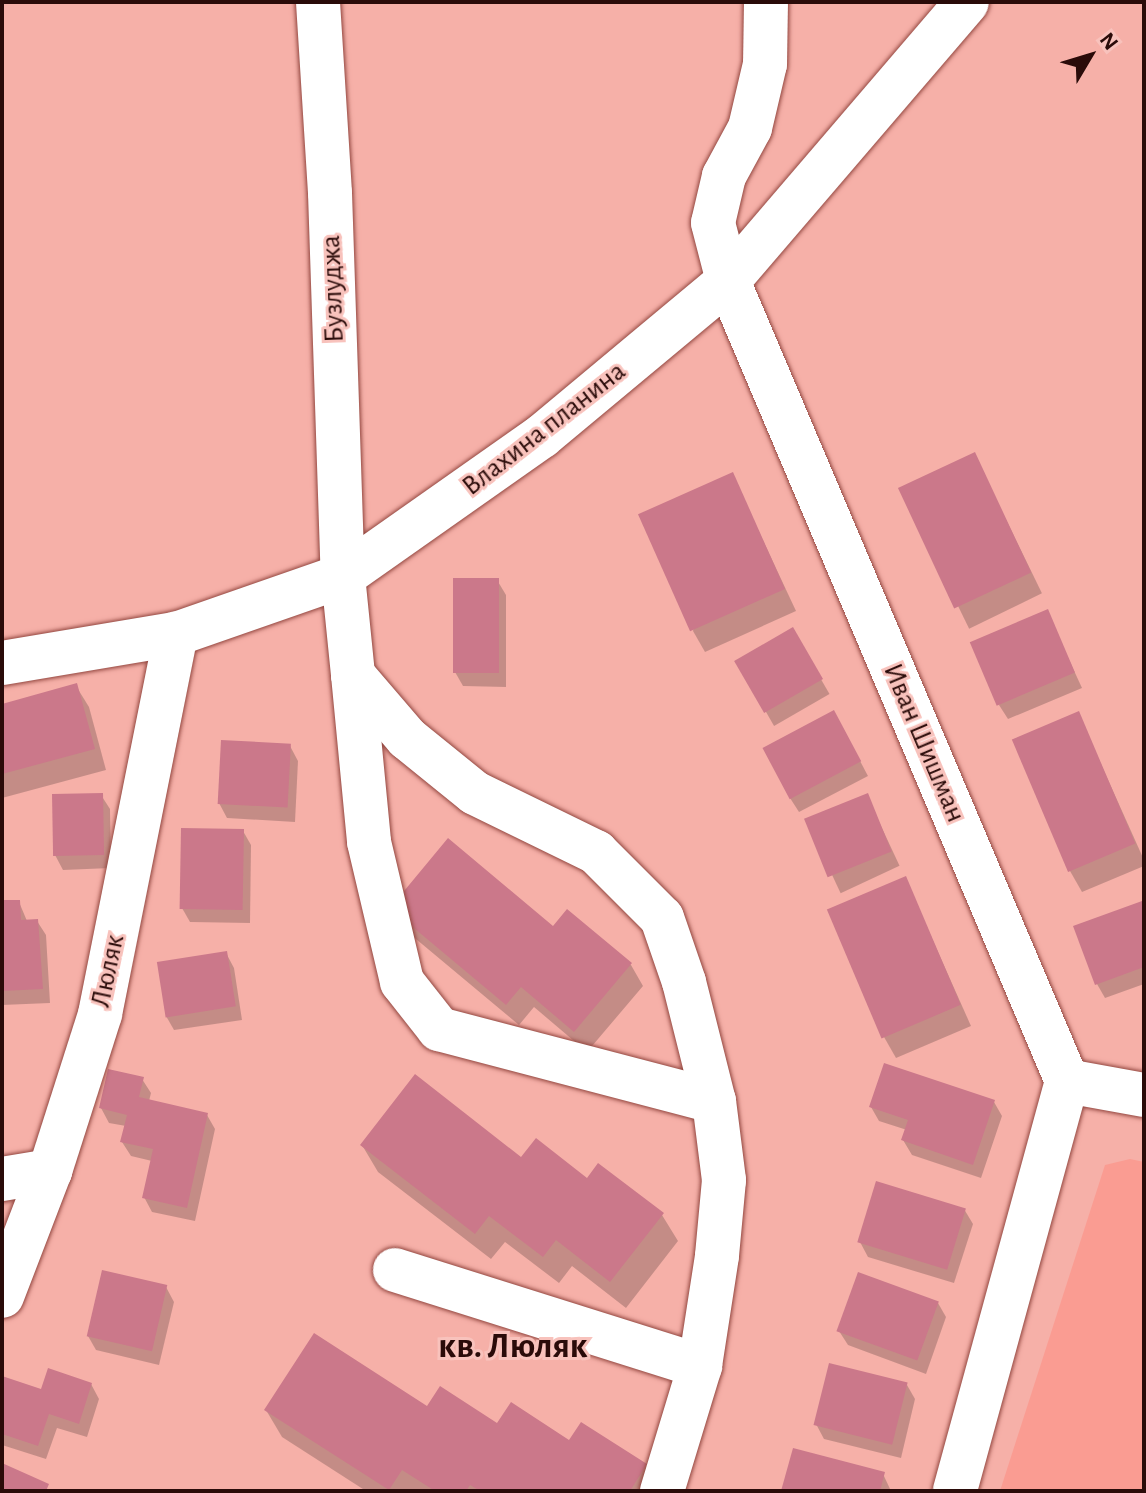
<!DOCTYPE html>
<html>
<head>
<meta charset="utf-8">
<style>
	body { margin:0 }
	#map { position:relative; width:1146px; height:1493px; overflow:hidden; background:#f6b0a8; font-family:"Alegreya Sans",sans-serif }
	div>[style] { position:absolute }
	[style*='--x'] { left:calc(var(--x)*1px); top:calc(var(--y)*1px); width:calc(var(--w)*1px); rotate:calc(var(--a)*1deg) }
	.built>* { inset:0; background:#fa9c92 }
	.shadow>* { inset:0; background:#0003; transform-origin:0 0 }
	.building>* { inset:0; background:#cb788a; transform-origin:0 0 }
	.roads { filter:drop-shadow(0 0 2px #934740) drop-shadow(0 0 2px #934740) }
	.minor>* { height:44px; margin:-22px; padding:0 22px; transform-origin:22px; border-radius:22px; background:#fff }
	span { translate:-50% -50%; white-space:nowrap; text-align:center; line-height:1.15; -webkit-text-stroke:6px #f8c2bc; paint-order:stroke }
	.street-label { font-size:28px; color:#2a0b09 }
	.district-label { font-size:36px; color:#2a0b09; font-weight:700 }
	.frame { position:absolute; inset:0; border:4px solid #2a0b09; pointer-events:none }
	.north { position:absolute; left:1050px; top:16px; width:80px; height:80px; -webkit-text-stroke:6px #f8c2bc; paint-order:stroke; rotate:52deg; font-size:22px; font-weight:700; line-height:32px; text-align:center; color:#2a0b09 }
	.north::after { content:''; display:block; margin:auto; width:28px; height:36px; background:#2a0b09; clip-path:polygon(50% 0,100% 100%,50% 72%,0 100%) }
</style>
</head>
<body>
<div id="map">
	<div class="built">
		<i style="clip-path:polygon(1130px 1159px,1144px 1162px,1144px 1491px,1000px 1491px,1105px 1165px)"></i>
	</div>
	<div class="shadow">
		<i style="left:974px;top:454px;width:155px;height:81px;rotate:64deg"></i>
		<i style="clip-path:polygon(732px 474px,796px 611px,705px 652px,693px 631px)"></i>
		<i style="clip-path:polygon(497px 580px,506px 595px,506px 687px,463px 686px,455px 672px)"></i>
		<i style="clip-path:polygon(1047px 612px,1082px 688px,1008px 719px,999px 705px)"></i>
		<i style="left:792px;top:629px;width:75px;height:64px;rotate:60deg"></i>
		<i style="clip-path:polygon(76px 686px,89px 707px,106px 770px,2px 798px,2px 706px)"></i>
		<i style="clip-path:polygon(1078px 713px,1144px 860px,1144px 866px,1082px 892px,1070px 871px)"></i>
		<i style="clip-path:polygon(842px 727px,868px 776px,799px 812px,790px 798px)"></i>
		<i style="clip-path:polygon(290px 746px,298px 761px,295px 822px,227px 818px,219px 803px)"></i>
		<i style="clip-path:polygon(101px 795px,110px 809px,111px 868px,63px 870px,55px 855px)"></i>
		<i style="left:867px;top:796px;width:77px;height:65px;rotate:65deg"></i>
		<i style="clip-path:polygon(243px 831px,251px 845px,250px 923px,190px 922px,182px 908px)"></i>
		<i style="clip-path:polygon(905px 878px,971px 1026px,896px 1058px,884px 1037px)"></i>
		<i style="clip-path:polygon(2px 902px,19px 902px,27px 921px,37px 921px,46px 935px,50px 1003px,2px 1005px)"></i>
		<i style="clip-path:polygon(1141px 904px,1144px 984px,1105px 998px,1097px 984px)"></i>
		<i style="clip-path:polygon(392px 908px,553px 928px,631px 965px,643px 986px,587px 1052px,534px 1007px,519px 1025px,404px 929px)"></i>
		<i style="clip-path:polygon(226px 953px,234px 968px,242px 1020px,174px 1030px,166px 1016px)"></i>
		<i style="clip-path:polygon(142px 1079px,151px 1093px,149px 1101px,207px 1115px,215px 1129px,195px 1221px,152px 1212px,144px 1197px,152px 1161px,131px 1156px,122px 1142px,126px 1126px,109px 1123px,101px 1108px)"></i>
		<i style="clip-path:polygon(994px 1102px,1002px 1116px,981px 1178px,912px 1155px,903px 1140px,907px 1130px,879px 1121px,871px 1107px)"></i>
		<i style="clip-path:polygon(362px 1145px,587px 1181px,662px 1215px,678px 1241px,626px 1308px,572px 1266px,559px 1283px,505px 1242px,491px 1259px,378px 1172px)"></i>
		<i style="clip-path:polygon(964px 1209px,973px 1224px,954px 1283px,868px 1257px,860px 1242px)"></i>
		<i style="clip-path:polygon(166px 1287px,174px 1302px,159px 1365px,96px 1350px,88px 1336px)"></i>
		<i style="clip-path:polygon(938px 1303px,946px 1317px,926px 1374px,848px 1345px,839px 1331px)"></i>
		<i style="clip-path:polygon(2px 1384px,42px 1392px,91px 1384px,99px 1399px,87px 1437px,57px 1428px,46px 1459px,2px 1445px)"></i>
		<i style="clip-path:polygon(907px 1385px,915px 1399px,901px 1458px,824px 1439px,816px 1424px)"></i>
		<i style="clip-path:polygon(428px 1409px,570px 1443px,646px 1466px,660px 1491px,366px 1491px,282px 1437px,266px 1410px)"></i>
		<i style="clip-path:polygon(883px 1474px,891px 1491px,783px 1491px)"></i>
	</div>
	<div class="building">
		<i style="left:975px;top:452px;width:133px;height:85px;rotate:65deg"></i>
		<i style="left:733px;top:472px;width:128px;height:104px;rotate:66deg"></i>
		<i style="left:453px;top:578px;width:46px;height:95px"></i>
		<i style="left:1048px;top:609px;width:69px;height:85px;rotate:67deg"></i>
		<i style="left:793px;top:627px;width:60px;height:68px;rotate:60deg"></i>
		<i style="clip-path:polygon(77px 683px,95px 749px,2px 774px,2px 704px)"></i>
		<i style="left:834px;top:710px;width:58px;height:81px;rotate:62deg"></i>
		<i style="left:1079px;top:711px;width:144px;height:73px;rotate:67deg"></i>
		<i style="left:221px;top:740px;width:70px;height:64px;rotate:3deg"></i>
		<i style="left:103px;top:793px;width:62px;height:51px;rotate:89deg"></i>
		<i style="left:868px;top:793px;width:63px;height:69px;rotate:68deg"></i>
		<i style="left:181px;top:828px;width:63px;height:81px;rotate:1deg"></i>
		<i style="clip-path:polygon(448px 838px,553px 926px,567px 909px,632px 963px,574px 1032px,521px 987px,506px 1005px,390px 908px)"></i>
		<i style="left:906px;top:876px;width:140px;height:86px;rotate:67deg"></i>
		<i style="clip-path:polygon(2px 900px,20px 900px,21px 920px,38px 919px,43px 989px,2px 991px)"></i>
		<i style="clip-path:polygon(1142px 901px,1144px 967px,1095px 985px,1073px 926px)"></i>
		<i style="left:227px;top:951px;width:56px;height:71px;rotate:81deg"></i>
		<i style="clip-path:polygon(884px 1063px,995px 1100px,973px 1165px,901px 1140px,908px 1120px,869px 1107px)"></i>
		<i style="clip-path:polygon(108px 1069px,144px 1077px,139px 1097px,208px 1113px,187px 1208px,142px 1198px,153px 1149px,120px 1142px,127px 1115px,99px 1108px)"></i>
		<i style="clip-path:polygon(415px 1074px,521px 1157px,536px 1138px,587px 1178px,598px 1163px,664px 1213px,610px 1282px,556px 1240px,543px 1257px,489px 1216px,475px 1234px,360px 1145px)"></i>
		<i style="left:876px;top:1181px;width:94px;height:64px;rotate:17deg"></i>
		<i style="left:102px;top:1270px;width:67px;height:68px;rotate:13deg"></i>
		<i style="left:858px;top:1272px;width:86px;height:63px;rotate:20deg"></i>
		<i style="clip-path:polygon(314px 1333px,427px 1406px,440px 1386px,497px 1423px,511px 1402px,569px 1440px,581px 1422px,647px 1464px,630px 1491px,480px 1491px,470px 1485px,466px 1491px,435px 1491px,402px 1470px,389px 1490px,264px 1410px)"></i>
		<i style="left:829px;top:1363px;width:81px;height:64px;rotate:14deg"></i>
		<i style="clip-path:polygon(48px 1368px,92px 1383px,79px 1424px,49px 1414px,38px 1446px,2px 1434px,2px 1376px,41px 1389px)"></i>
		<i style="clip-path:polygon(793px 1448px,885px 1472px,880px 1491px,781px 1491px)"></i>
		<i style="clip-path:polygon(2px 1463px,49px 1484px,46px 1491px,2px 1491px)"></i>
	</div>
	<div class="roads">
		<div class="minor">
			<i style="--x:318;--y:2;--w:191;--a:86.4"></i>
			<i style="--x:330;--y:193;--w:383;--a:88.1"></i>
			<i style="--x:343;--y:576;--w:100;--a:84.2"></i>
			<i style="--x:353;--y:675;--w:83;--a:49.4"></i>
			<i style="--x:407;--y:738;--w:87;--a:39"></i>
			<i style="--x:475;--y:793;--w:135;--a:26"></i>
			<i style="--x:596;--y:852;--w:93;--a:45"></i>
			<i style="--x:662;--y:918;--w:68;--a:71"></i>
			<i style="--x:684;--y:982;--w:123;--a:75.9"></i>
			<i style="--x:714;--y:1101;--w:80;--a:82.8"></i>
			<i style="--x:724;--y:1180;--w:76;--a:95.3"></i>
			<i style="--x:717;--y:1256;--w:111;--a:98.8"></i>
			<i style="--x:700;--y:1366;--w:131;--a:106.9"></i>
			<i style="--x:766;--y:2;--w:62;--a:90.9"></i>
			<i style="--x:765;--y:64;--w:66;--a:103.2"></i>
			<i style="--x:750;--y:128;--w:55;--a:118.4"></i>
			<i style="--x:724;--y:176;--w:48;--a:103.2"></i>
			<i style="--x:713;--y:223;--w:60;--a:75.5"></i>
			<i style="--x:728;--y:281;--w:869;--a:67.04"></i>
			<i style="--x:1067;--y:1081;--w:425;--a:105.3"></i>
			<i style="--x:2;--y:663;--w:176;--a:-9.5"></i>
			<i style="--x:176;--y:634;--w:177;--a:-19.2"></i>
			<i style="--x:343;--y:576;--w:243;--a:-35.1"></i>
			<i style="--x:542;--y:436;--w:242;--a:-39.8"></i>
			<i style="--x:728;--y:281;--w:367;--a:-49.4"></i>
			<i style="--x:353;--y:675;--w:168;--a:84.5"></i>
			<i style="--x:369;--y:842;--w:144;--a:76.7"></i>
			<i style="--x:402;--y:982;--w:60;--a:51.8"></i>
			<i style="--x:439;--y:1029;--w:284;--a:14.7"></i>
			<i style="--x:1067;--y:1081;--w:78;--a:10.3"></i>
			<i style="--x:2;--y:1179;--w:49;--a:-9.5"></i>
			<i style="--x:395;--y:1270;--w:320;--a:17.5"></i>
			<i style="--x:2;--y:1296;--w:134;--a:-69"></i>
			<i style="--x:50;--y:1171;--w:165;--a:-72.3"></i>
			<i style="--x:100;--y:1014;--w:388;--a:-78.7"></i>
		</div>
	</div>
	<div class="street-label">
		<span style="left:333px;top:289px;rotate:-92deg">Бузлуджа</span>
		<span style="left:544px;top:429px;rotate:-38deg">Влахина планина</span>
		<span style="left:924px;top:743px;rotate:67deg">Иван Шишман</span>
		<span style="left:108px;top:971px;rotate:-78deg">Люляк</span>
	</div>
	<div class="district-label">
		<span style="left:513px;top:1347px">кв. Люляк</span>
	</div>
	<div class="frame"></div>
	<div class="north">N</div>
</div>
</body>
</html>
